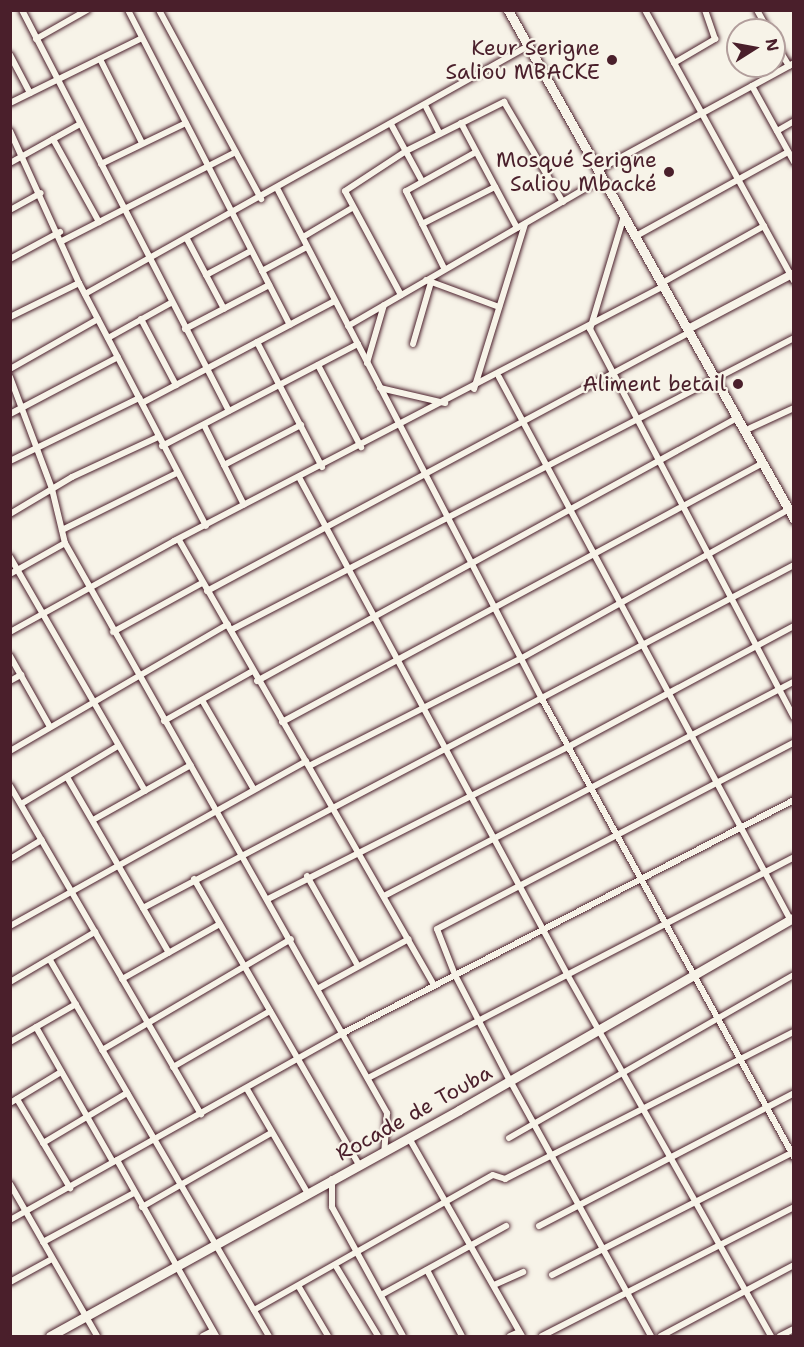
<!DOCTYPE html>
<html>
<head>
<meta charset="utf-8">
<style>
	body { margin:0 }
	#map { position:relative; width:804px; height:1347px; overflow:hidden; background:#f7f3e8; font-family:"Shantell Sans",sans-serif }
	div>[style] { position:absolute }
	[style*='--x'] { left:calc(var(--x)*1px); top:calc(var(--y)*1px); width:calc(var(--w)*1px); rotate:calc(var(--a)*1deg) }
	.roads { filter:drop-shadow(0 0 2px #4a1f2b) drop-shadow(0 0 2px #4a1f2b) }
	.minor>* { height:6px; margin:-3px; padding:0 3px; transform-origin:3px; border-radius:3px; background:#f7f3e8 }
	.tertiary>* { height:8px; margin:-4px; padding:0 4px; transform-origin:4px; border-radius:4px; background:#f7f3e8 }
	.primary>* { height:9px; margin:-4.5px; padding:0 4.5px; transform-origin:4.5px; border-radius:4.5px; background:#f7f3e8 }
	.dots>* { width:16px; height:16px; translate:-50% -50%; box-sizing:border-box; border:3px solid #f7f3e8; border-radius:50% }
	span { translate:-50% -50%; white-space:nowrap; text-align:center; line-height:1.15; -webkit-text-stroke:4.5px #f7f3e8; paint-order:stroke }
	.poi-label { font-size:21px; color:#4a1f2b }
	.right { translate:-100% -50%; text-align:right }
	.street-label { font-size:21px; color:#4a1f2b }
	.frame { position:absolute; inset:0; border:12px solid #4a1f2b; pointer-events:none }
	.north { position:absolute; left:726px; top:18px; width:60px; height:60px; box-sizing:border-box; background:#f7f3e8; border:2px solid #b29e9c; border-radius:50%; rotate:79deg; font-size:16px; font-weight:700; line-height:24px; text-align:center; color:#4a1f2b }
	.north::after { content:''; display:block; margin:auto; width:21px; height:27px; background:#4a1f2b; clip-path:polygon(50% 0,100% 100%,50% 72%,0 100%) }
</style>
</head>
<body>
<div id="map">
	<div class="roads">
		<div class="minor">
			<i style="--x:22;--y:10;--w:451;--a:62.7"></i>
			<i style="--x:128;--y:10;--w:354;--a:62.8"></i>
			<i style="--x:159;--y:10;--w:215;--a:61.6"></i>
			<i style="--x:645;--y:10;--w:309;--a:61.2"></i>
			<i style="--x:757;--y:10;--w:23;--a:61"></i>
			<i style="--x:36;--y:39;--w:59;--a:-29.6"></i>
			<i style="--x:774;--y:41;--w:29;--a:59"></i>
			<i style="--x:10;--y:55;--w:43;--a:62.2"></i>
			<i style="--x:100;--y:59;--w:94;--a:63.4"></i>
			<i style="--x:674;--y:63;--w:48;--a:-30.3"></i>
			<i style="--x:715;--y:39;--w:31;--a:-109"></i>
			<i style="--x:752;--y:86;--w:87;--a:61.1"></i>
			<i style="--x:10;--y:103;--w:147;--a:-26.2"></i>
			<i style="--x:426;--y:107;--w:30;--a:63"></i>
			<i style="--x:461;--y:123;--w:119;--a:61.9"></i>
			<i style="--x:392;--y:126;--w:63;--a:61.4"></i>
			<i style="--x:10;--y:131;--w:167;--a:65.6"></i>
			<i style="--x:79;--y:283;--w:274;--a:62.4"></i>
			<i style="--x:777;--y:131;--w:20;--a:-30"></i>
			<i style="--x:53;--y:139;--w:95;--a:61"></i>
			<i style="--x:10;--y:163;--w:80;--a:-29.1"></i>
			<i style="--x:101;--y:164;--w:94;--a:-25.8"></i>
			<i style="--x:598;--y:170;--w:223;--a:-28.6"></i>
			<i style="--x:278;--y:190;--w:573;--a:62.59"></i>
			<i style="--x:542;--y:699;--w:523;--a:61.18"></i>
			<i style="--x:10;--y:210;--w:35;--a:-29"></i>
			<i style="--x:624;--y:216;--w:118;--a:106.7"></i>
			<i style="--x:590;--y:329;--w:439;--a:62.3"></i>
			<i style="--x:422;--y:224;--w:82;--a:-26.9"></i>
			<i style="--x:636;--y:236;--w:174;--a:-28.9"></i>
			<i style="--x:303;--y:237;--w:57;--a:-30.6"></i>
			<i style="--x:187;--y:239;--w:79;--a:62.1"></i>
			<i style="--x:62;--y:241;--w:195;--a:-27.1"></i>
			<i style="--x:10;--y:259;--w:57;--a:-28.4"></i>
			<i style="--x:444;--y:268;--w:86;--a:-116.3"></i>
			<i style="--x:406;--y:191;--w:80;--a:-29.1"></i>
			<i style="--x:262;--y:271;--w:51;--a:-28.1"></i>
			<i style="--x:206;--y:275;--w:51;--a:-28.1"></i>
			<i style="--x:426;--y:280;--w:78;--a:20.3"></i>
			<i style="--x:662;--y:283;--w:117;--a:-29.2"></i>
			<i style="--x:85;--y:294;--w:508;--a:-29.24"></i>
			<i style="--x:401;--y:295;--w:118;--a:-118.3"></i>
			<i style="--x:345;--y:191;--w:73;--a:-33.3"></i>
			<i style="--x:406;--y:151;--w:110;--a:-26.6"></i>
			<i style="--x:504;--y:102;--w:116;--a:59.5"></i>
			<i style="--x:10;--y:317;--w:77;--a:-26.2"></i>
			<i style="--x:141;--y:319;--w:75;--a:62.1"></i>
			<i style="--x:348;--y:326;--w:295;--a:-30.1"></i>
			<i style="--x:185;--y:329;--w:95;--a:-27.6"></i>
			<i style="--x:108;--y:338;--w:72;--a:-29.1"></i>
			<i style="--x:257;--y:342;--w:141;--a:62.5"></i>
			<i style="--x:413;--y:344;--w:65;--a:-73.8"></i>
			<i style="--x:367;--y:363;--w:60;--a:-73.7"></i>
			<i style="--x:318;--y:365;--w:93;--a:62.3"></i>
			<i style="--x:10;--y:369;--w:101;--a:-29.6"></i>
			<i style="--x:10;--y:377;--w:120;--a:69.4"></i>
			<i style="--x:52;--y:489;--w:56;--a:76.5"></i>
			<i style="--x:65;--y:543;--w:655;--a:60.54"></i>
			<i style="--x:387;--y:1113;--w:39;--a:94"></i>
			<i style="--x:499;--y:377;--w:615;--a:61.77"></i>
			<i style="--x:380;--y:388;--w:67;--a:13"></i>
			<i style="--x:474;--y:389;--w:173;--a:-72.8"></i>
			<i style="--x:142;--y:403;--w:218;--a:-27.9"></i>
			<i style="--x:10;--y:414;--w:122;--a:-27.8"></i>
			<i style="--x:204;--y:425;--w:89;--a:63.4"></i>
			<i style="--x:744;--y:431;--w:55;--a:-24.7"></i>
			<i style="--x:162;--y:446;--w:221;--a:-27.5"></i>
			<i style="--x:10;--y:461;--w:144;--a:-26"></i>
			<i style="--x:224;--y:465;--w:87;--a:-27.5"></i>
			<i style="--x:300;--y:479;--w:562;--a:61.66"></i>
			<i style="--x:567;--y:974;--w:416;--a:60.6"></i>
			<i style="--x:10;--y:514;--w:72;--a:-30.8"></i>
			<i style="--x:72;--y:477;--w:95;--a:-24.9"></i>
			<i style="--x:62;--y:530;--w:128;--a:-26.4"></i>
			<i style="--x:179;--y:540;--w:513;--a:60.19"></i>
			<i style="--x:10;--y:557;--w:270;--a:60"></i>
			<i style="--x:10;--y:574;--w:63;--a:-29.4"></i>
			<i style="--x:207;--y:591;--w:548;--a:-28.2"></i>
			<i style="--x:231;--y:630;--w:634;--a:-27.41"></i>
			<i style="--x:10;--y:632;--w:188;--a:-29"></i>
			<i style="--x:174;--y:541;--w:552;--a:-27.49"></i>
			<i style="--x:113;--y:632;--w:102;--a:-28.8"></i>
			<i style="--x:10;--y:656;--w:81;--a:60.6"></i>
			<i style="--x:10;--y:681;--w:13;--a:-29"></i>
			<i style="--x:257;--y:681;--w:547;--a:-28.72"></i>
			<i style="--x:202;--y:700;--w:102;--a:59.9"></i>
			<i style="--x:164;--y:721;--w:100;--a:-29.4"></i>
			<i style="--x:282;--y:722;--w:546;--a:-28.3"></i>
			<i style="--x:10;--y:751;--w:252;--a:-30.2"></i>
			<i style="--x:309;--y:766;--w:237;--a:-26.9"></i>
			<i style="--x:520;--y:659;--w:307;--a:-29.1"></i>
			<i style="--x:67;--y:777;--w:203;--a:59.9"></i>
			<i style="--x:10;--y:786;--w:380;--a:59.8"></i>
			<i style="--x:21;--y:804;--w:113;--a:-30.9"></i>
			<i style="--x:93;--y:820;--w:112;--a:-29.3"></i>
			<i style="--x:10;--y:859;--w:37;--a:-31"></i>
			<i style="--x:307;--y:876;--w:103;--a:60.5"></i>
			<i style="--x:194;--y:879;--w:330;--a:60"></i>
			<i style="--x:384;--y:896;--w:462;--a:-27.6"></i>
			<i style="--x:268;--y:899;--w:336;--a:-26.9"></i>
			<i style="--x:568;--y:747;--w:256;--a:-28.2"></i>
			<i style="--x:143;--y:908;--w:736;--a:-27.78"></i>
			<i style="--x:10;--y:926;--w:339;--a:-29.1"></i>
			<i style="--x:50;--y:960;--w:435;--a:59.8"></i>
			<i style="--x:122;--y:979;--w:112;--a:-29.3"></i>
			<i style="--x:10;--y:982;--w:99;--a:-30.5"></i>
			<i style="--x:319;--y:988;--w:102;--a:-28.6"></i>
			<i style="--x:36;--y:1027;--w:155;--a:60.3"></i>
			<i style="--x:10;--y:1042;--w:76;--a:-29.9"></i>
			<i style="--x:102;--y:1050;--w:219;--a:-30.4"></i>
			<i style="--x:173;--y:1067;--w:112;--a:-30"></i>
			<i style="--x:368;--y:1078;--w:480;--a:-27.4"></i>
			<i style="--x:247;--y:1089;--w:119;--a:59.8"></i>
			<i style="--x:17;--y:1099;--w:104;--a:59.2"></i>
			<i style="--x:10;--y:1103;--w:60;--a:-31.3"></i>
			<i style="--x:409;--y:1138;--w:228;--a:60.3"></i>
			<i style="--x:509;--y:1138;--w:328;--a:-29.8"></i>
			<i style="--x:43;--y:1143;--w:98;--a:-30.8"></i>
			<i style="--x:117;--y:1160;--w:202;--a:60.6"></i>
			<i style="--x:332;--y:1179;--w:28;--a:90"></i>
			<i style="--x:332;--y:1207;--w:147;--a:61.2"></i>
			<i style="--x:10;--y:1184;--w:175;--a:60.2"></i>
			<i style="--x:142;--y:1207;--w:149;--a:-29.8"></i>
			<i style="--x:10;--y:1220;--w:382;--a:-29.3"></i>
			<i style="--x:343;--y:1033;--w:508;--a:-27.32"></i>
			<i style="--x:539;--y:1226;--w:288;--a:-27.5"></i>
			<i style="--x:43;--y:1242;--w:103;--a:-28.3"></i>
			<i style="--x:337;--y:1268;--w:79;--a:58.9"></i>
			<i style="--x:427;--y:1270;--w:75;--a:62.1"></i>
			<i style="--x:552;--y:1275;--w:271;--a:-27"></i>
			<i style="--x:10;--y:1282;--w:48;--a:-28.7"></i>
			<i style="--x:494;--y:1285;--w:32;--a:-24"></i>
			<i style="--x:299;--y:1287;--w:57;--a:59.4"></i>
			<i style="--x:381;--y:1295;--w:143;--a:-28.9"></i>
			<i style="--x:254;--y:1310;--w:274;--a:-29.5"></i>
			<i style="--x:493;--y:1175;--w:13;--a:18"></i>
			<i style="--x:505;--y:1179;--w:324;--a:-27"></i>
			<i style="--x:203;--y:1336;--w:11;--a:-27"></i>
			<i style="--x:510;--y:1336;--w:10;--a:-24"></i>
			<i style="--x:542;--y:1336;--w:283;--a:-27.1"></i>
			<i style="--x:651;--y:1336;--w:291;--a:-118.9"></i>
			<i style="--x:510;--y:1081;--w:119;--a:-117.4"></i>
			<i style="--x:455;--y:975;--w:49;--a:-111.4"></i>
			<i style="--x:437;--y:929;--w:403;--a:-27.6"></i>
			<i style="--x:661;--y:1336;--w:151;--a:-28.1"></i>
			<i style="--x:780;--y:1336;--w:16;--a:-27"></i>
		</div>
		<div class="tertiary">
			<i style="--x:688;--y:329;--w:120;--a:-27.8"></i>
		</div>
		<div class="primary">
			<i style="--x:508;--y:10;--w:584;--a:60.67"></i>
			<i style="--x:50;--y:1336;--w:467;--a:-28.9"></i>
			<i style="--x:459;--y:1110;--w:387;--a:-29.9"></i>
		</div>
	</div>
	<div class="dots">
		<i style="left:612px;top:60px;background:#4a1f2b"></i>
		<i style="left:669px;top:172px;background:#4a1f2b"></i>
		<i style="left:738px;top:384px;background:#4a1f2b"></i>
	</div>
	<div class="poi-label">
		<span class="right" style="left:600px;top:60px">Keur Serigne<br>Saliou MBACKE</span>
		<span class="right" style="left:657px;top:172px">Mosqué Serigne<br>Saliou Mbacké</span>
		<span class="right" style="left:726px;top:384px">Aliment betail</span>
	</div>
	<div class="street-label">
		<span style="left:414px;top:1113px;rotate:-29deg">Rocade de Touba</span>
	</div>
	<div class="frame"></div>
	<div class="north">N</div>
</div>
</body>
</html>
